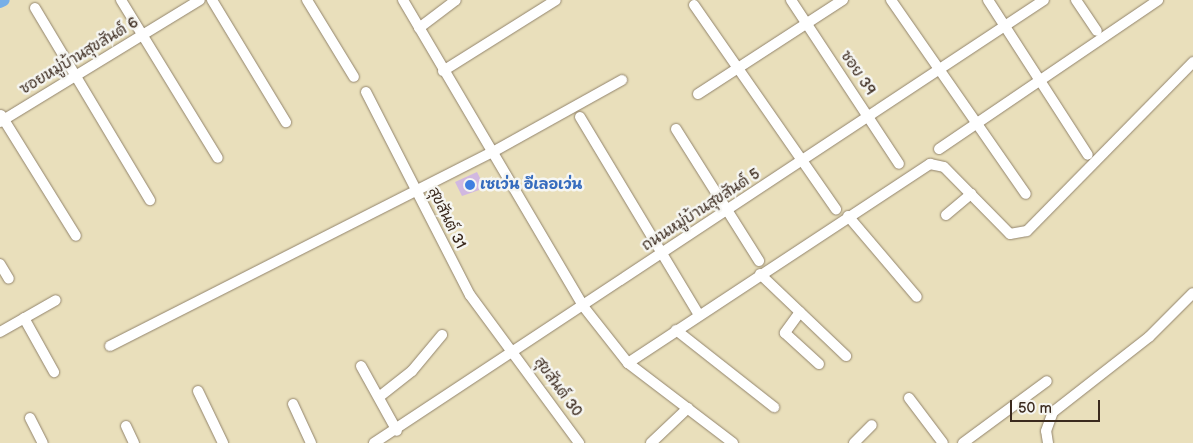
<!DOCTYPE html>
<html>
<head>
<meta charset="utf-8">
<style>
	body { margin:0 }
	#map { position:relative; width:1193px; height:443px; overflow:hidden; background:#e9dfbb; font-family:"Balsamiq Sans","Playpen Sans Thai",sans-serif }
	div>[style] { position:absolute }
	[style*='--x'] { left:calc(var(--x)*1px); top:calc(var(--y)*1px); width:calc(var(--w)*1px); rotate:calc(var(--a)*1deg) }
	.canal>* { height:12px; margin:-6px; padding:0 6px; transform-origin:6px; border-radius:6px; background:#77afe7 }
	.building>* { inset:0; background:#d1b8e1 }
	.roads { filter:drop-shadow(0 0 1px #92846c) drop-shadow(0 0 1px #92846c) }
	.street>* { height:10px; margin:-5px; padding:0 5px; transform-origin:5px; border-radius:5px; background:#fff }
	.dots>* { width:14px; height:14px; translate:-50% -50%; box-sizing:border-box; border:2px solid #f6f6f2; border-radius:50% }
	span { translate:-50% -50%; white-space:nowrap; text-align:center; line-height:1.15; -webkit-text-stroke:5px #f6f6f2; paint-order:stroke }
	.street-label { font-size:15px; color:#3b2a1e }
	.shop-label { font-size:15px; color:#366cbe; font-weight:700 }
	.left { translate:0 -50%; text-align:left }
	.scale { position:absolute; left:1010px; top:400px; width:90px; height:22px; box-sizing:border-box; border:2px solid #3b2a1e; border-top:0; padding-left:6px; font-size:15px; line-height:18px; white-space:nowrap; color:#3b2a1e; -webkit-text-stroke:4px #f6f6f2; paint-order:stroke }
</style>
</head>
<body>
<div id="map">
	<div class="canal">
		<i style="--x:0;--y:2;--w:4;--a:-27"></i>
	</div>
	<div class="building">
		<i style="clip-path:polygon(477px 172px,485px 188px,462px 196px,455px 182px)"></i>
	</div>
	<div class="roads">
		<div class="street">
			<i style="--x:121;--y:0;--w:185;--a:58.5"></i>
			<i style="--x:212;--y:0;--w:143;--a:58.8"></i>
			<i style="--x:307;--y:0;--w:90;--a:58.6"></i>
			<i style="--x:403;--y:0;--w:355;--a:59.5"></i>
			<i style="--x:583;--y:306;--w:73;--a:51.7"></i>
			<i style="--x:628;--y:363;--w:132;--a:37.3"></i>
			<i style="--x:791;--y:0;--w:196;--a:56.6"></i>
			<i style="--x:891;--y:0;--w:236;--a:55.2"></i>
			<i style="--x:988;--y:0;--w:184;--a:57.2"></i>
			<i style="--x:1076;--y:0;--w:37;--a:56"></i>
			<i style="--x:694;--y:5;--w:249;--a:55.2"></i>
			<i style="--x:35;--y:8;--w:224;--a:59.1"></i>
			<i style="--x:419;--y:28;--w:46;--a:-37.1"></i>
			<i style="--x:443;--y:71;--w:133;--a:-32.1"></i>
			<i style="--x:366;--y:92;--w:228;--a:62.9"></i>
			<i style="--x:470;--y:295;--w:184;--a:53.6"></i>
			<i style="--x:698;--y:94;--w:173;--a:-33"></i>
			<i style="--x:1;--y:115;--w:142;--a:58.2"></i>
			<i style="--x:580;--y:117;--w:231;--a:59"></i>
			<i style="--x:0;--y:122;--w:234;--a:-31.4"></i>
			<i style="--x:676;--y:129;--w:156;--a:57.8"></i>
			<i style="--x:939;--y:149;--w:265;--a:-34.2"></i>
			<i style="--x:946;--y:215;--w:33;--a:-40"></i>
			<i style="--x:848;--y:216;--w:106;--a:49.6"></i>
			<i style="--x:0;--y:264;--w:17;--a:59"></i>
			<i style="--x:760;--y:274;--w:119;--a:43.6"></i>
			<i style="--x:800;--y:312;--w:26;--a:126"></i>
			<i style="--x:785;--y:333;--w:46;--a:42.4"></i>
			<i style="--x:24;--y:318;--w:62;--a:60.9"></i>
			<i style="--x:676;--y:330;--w:125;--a:38.2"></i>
			<i style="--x:0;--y:332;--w:64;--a:-29.7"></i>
			<i style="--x:110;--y:346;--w:427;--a:-26.9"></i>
			<i style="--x:491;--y:153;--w:150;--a:-29.1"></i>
			<i style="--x:628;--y:363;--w:362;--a:-33.4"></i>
			<i style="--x:930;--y:164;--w:14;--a:12"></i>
			<i style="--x:944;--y:167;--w:94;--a:45.4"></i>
			<i style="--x:1010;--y:234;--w:17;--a:-10"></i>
			<i style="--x:1027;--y:231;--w:237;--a:-45.5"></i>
			<i style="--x:361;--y:366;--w:74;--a:61"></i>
			<i style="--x:198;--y:391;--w:58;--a:64.3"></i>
			<i style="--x:379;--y:397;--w:42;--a:-38.2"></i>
			<i style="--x:412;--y:371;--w:47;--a:-50.2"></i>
			<i style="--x:909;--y:398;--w:56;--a:52.9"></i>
			<i style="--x:293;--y:404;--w:43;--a:65.2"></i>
			<i style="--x:30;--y:418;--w:28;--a:63"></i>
			<i style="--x:126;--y:426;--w:19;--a:65"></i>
			<i style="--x:374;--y:443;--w:803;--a:-33.47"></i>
			<i style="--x:651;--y:443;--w:51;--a:-43.4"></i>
			<i style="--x:854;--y:443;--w:25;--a:-45"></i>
			<i style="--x:963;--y:443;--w:104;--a:-36.4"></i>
			<i style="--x:1048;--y:443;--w:12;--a:-99"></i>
			<i style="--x:1046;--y:431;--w:20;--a:-70"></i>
			<i style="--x:1053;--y:412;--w:122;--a:-38"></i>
			<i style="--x:1149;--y:337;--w:62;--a:-45"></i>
		</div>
	</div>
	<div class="dots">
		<i style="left:470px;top:185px;background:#3f7fe0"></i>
	</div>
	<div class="street-label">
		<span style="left:79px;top:56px;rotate:-31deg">ซอยหมู่บ้านสุขสันต์ 6</span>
		<span style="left:858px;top:73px;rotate:56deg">ซอย 39</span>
		<span style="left:701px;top:210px;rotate:-33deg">ถนนหมู่บ้านสุขสันต์ 5</span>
		<span style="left:447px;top:218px;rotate:64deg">สุขสันต์ 31</span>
		<span style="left:558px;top:387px;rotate:54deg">สุขสันต์ 30</span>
	</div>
	<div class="shop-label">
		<span class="left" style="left:480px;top:185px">เซเว่น อีเลอเว่น</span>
	</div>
	<div class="scale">50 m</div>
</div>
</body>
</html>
